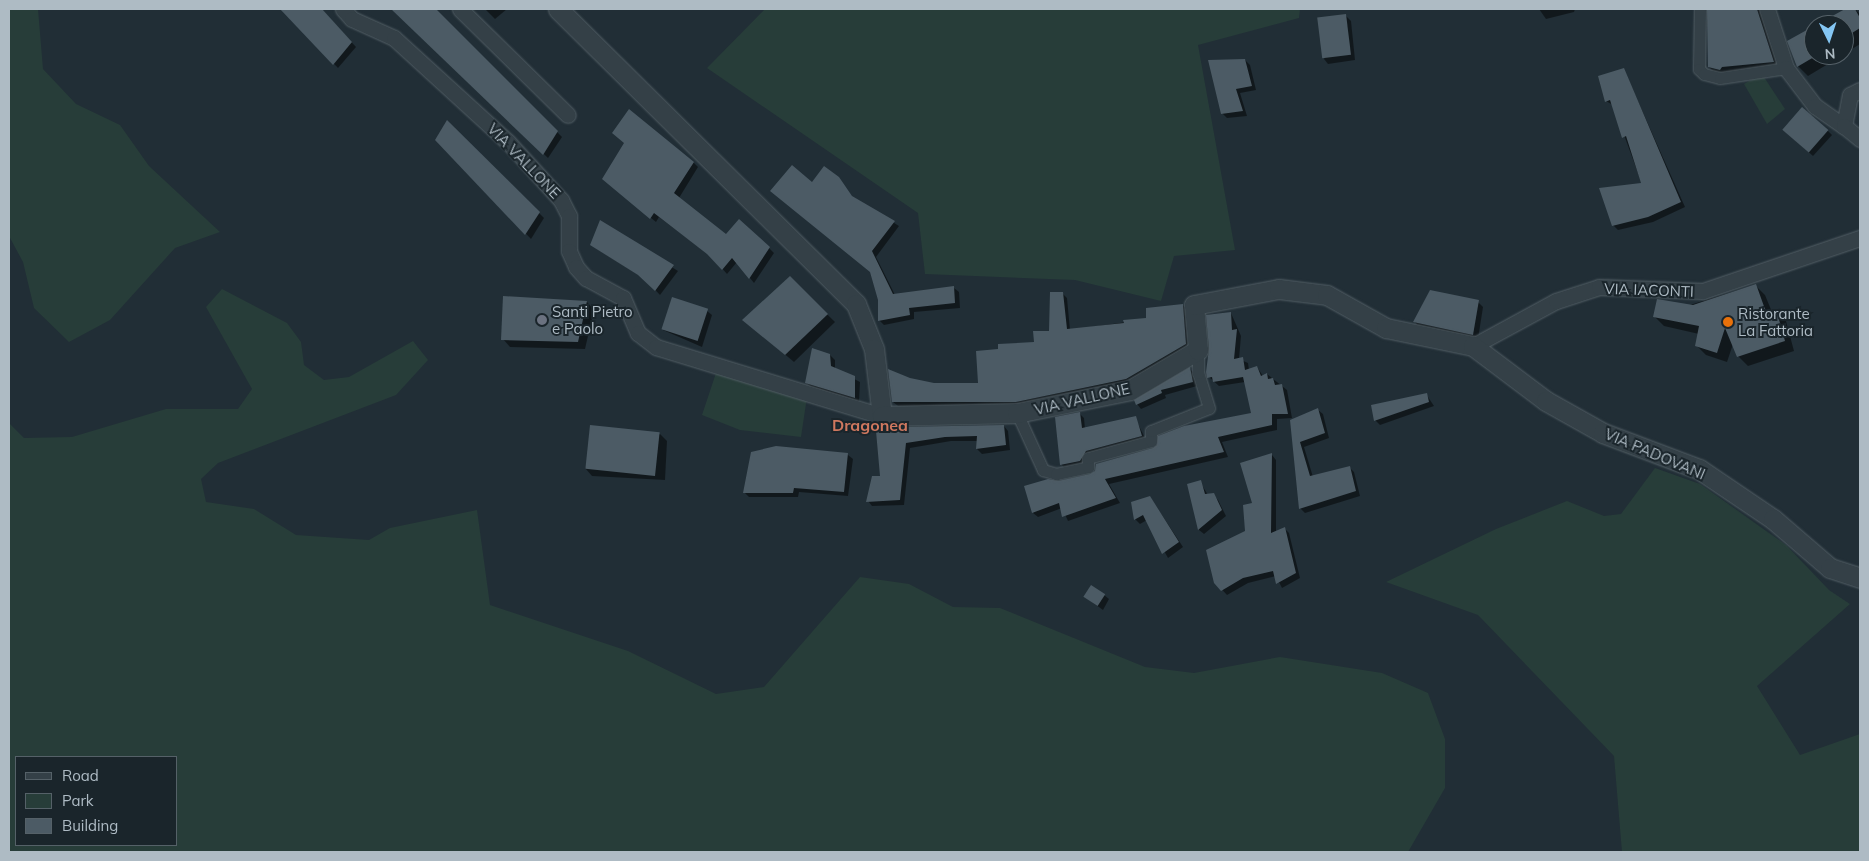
<!DOCTYPE html>
<html>
<head>
<meta charset="utf-8">
<style>
	body { margin:0 }
	#map { position:relative; width:1869px; height:861px; overflow:hidden; background:#212e36; font-family:Mulish,sans-serif }
	div>[style] { position:absolute }
	[style*='--x'] { left:calc(var(--x)*1px); top:calc(var(--y)*1px); width:calc(var(--w)*1px); rotate:calc(var(--a)*1deg) }
	.green>* { inset:0; background:#273d39 }
	.shadow>* { inset:0; background:#0007 }
	.building>* { inset:0; background:#4c5b65; transform-origin:0 0 }
	.roads { filter:drop-shadow(0 0 1px #525e65) drop-shadow(0 0 1px #525e65) }
	.pedestrian>* { height:11px; margin:-5.5px; padding:0 5.5px; transform-origin:5.5px; border-radius:5.5px; background:#344047 }
	.minor>* { height:15px; margin:-7.5px; padding:0 7.5px; transform-origin:7.5px; border-radius:7.5px; background:#344047 }
	.tertiary>* { height:19px; margin:-9.5px; padding:0 9.5px; transform-origin:9.5px; border-radius:9.5px; background:#344047 }
	.dots>* { width:14px; height:14px; translate:-50% -50%; box-sizing:border-box; border:2px solid #1a252b; border-radius:50% }
	span { translate:-50% -50%; white-space:nowrap; text-align:center; line-height:1.15; -webkit-text-stroke:4px #1a252b; paint-order:stroke }
	.street-label { font-size:15px; color:#aebbc4 }
	.poi-label { font-size:15px; color:#aebbc4 }
	.left { translate:0 -50%; text-align:left }
	.neighbourhood-label { font-size:16px; color:#cf785f; font-weight:700 }
	.frame { position:absolute; inset:0; border:10px solid #aebbc4; pointer-events:none }
	.legend { position:absolute; left:15px; top:756px; width:162px; height:90px; box-sizing:border-box; background:#1a252b; border:1px solid #556168; margin:0; padding:6px 9px; list-style:none; font-size:15px; color:#aebbc4 }
	.legend li { display:flex; align-items:center; gap:10px; height:25px }
	.legend b { width:25px; border:1px solid #556168 }
	.north { position:absolute; left:1804px; top:15px; width:50px; height:50px; box-sizing:border-box; background:#1a252b; border:1px solid #556168; border-radius:50%; rotate:176deg; font-size:14px; font-weight:700; line-height:20px; text-align:center; color:#aebbc4 }
	.north::after { content:''; display:block; margin:auto; width:18px; height:22px; background:#84c6f3; clip-path:polygon(50% 0,100% 100%,50% 72%,0 100%) }
</style>
</head>
<body>
<div id="map">
	<div class="green">
		<i style="clip-path:polygon(9px 9px,38px 9px,43px 69px,76px 104px,120px 125px,149px 166px,220px 232px,175px 248px,110px 320px,69px 342px,34px 308px,23px 262px,9px 236px)"></i>
		<i style="clip-path:polygon(765px 9px,1300px 9px,1299px 18px,1198px 45px,1235px 250px,1174px 256px,1161px 301px,1075px 280px,925px 274px,918px 213px,707px 68px)"></i>
		<i style="clip-path:polygon(1762px 74px,1785px 109px,1767px 124px,1744px 84px)"></i>
		<i style="clip-path:polygon(evenodd,222px 289px,287px 323px,301px 342px,304px 365px,324px 380px,349px 377px,413px 341px,428px 360px,396px 395px,218px 463px,201px 479px,206px 502px,254px 509px,296px 535px,369px 540px,390px 528px,477px 510px,490px 605px,628px 651px,716px 694px,764px 687px,860px 577px,909px 584px,953px 607px,1000px 608px,1145px 667px,1194px 673px,1280px 657px,1382px 673px,1428px 693px,1445px 739px,1445px 788px,1408px 852px,9px 852px,9px 423px,24px 438px,72px 437px,166px 409px,238px 409px,252px 389px,206px 307px,222px 289px,176px 757px,176px 845px,16px 845px,16px 757px,176px 757px)"></i>
		<i style="clip-path:polygon(717px 370px,807px 397px,801px 437px,740px 430px,702px 415px)"></i>
		<i style="clip-path:polygon(1655px 468px,1700px 484px,1786px 545px,1829px 590px,1850px 604px,1757px 686px,1800px 755px,1860px 734px,1860px 852px,1622px 852px,1614px 756px,1478px 615px,1386px 582px,1496px 529px,1567px 501px,1604px 516px,1621px 514px)"></i>
	</div>
	<div class="shadow">
		<i style="clip-path:polygon(282px 9px,321px 9px,356px 47px,338px 68px)"></i>
		<i style="clip-path:polygon(398px 9px,435px 9px,562px 137px,548px 158px,395px 11px)"></i>
		<i style="clip-path:polygon(485px 9px,507px 9px,495px 19px)"></i>
		<i style="clip-path:polygon(1539px 9px,1575px 9px,1574px 12px,1546px 19px)"></i>
		<i style="clip-path:polygon(1709px 9px,1760px 9px,1778px 66px,1726px 75px,1714px 72px,1709px 67px)"></i>
		<i style="clip-path:polygon(1847px 9px,1855px 9px,1860px 14px,1860px 44px,1844px 54px,1844px 25px,1818px 25px)"></i>
		<i style="clip-path:polygon(1346px 16px,1351px 21px,1355px 60px,1328px 64px,1324px 59px)"></i>
		<i style="clip-path:polygon(1814px 27px,1814px 55px,1843px 55px,1808px 76px,1798px 66px,1789px 42px)"></i>
		<i style="clip-path:polygon(1245px 60px,1250px 65px,1256px 90px,1240px 93px,1247px 116px,1227px 118px,1222px 113px)"></i>
		<i style="clip-path:polygon(1624px 70px,1685px 207px,1653px 222px,1618px 230px,1613px 225px,1642px 184px,1613px 105px,1606px 101px)"></i>
		<i style="clip-path:polygon(447px 122px,544px 218px,531px 239px,437px 140px)"></i>
		<i style="clip-path:polygon(1827px 130px,1832px 135px,1813px 156px,1787px 133px)"></i>
		<i style="clip-path:polygon(693px 162px,698px 167px,679px 198px,726px 235px,769px 248px,774px 253px,754px 283px,737px 262px,727px 274px,712px 257px,659px 217px,656px 222px,603px 179px)"></i>
		<i style="clip-path:polygon(812px 184px,854px 198px,899px 226px,876px 257px,895px 295px,954px 288px,959px 292px,960px 308px,914px 312px,914px 319px,884px 325px,879px 320px,879px 300px,872px 273px)"></i>
		<i style="clip-path:polygon(600px 222px,678px 271px,660px 295px,645px 279px,597px 249px)"></i>
		<i style="clip-path:polygon(790px 278px,835px 322px,794px 362px,744px 320px)"></i>
		<i style="clip-path:polygon(1755px 285px,1765px 295px,1772px 312px,1776px 311px,1786px 321px,1794px 351px,1748px 366px,1738px 356px,1733px 344px,1727px 362px,1706px 355px,1696px 345px,1699px 334px,1664px 326px,1654px 316px)"></i>
		<i style="clip-path:polygon(1062px 293px,1067px 298px,1070px 330px,1148px 319px,1183px 305px,1187px 310px,1190px 349px,1131px 384px,1021px 406px,898px 406px,893px 402px,910px 380px,934px 384px,980px 384px,1051px 332px)"></i>
		<i style="clip-path:polygon(504px 297px,587px 302px,594px 310px,585px 349px,510px 347px,503px 339px)"></i>
		<i style="clip-path:polygon(1478px 302px,1483px 307px,1478px 339px,1419px 327px,1415px 322px)"></i>
		<i style="clip-path:polygon(707px 311px,712px 315px,702px 347px,663px 330px)"></i>
		<i style="clip-path:polygon(1231px 313px,1241px 336px,1239px 359px,1248px 363px,1249px 370px,1257px 367px,1263px 376px,1267px 374px,1287px 390px,1292px 418px,1277px 419px,1277px 430px,1222px 442px,1228px 457px,1109px 484px,1120px 503px,1068px 521px,1062px 508px,1038px 517px,1033px 513px,1058px 483px,1090px 475px,1252px 414px,1245px 382px,1219px 386px,1209px 377px,1208px 316px)"></i>
		<i style="clip-path:polygon(830px 355px,835px 360px,835px 369px,860px 382px,859px 402px,811px 387px,806px 382px)"></i>
		<i style="clip-path:polygon(1190px 369px,1195px 374px,1197px 386px,1165px 395px,1166px 398px,1141px 409px,1137px 404px)"></i>
		<i style="clip-path:polygon(1426px 394px,1434px 406px,1380px 425px,1375px 420px)"></i>
		<i style="clip-path:polygon(1318px 410px,1323px 414px,1329px 438px,1304px 447px,1313px 477px,1349px 467px,1354px 472px,1360px 496px,1305px 513px,1300px 508px,1291px 421px)"></i>
		<i style="clip-path:polygon(1079px 413px,1084px 418px,1085px 429px,1135px 418px,1146px 440px,1085px 465px,1066px 470px,1062px 465px,1057px 418px)"></i>
		<i style="clip-path:polygon(1004px 426px,1008px 431px,1010px 450px,982px 454px,977px 449px,978px 441px,951px 441px,910px 448px,904px 505px,872px 506px,868px 501px,881px 477px,877px 432px)"></i>
		<i style="clip-path:polygon(660px 434px,667px 441px,665px 480px,592px 476px,585px 468px)"></i>
		<i style="clip-path:polygon(848px 455px,853px 459px,848px 496px,799px 492px,798px 497px,749px 497px,744px 492px)"></i>
		<i style="clip-path:polygon(1272px 455px,1276px 460px,1276px 533px,1285px 529px,1289px 533px,1300px 578px,1282px 588px,1276px 576px,1248px 583px,1227px 595px,1215px 582px,1247px 532px)"></i>
		<i style="clip-path:polygon(1200px 482px,1208px 495px,1213px 495px,1218px 500px,1226px 516px,1204px 534px,1199px 530px,1188px 485px)"></i>
		<i style="clip-path:polygon(1150px 497px,1183px 547px,1168px 558px,1147px 520px,1140px 524px,1135px 519px,1133px 503px)"></i>
		<i style="clip-path:polygon(1104px 595px,1109px 599px,1103px 610px,1085px 597px)"></i>
	</div>
	<div class="building">
		<i style="clip-path:polygon(280px 9px,322px 9px,352px 42px,333px 65px)"></i>
		<i style="clip-path:polygon(391px 9px,436px 9px,558px 131px,543px 155px)"></i>
		<i style="clip-path:polygon(1707px 9px,1757px 9px,1774px 62px,1722px 67px,1720px 70px,1708px 67px)"></i>
		<i style="clip-path:polygon(1845px 9px,1855px 9px,1860px 18px,1860px 28px,1844px 38px,1844px 25px,1816px 25px)"></i>
		<i style="left:1346px;top:14px;width:41px;height:29px;rotate:83deg"></i>
		<i style="clip-path:polygon(1814px 26px,1814px 57px,1797px 67px,1787px 41px)"></i>
		<i style="clip-path:polygon(1245px 59px,1252px 86px,1236px 89px,1243px 111px,1221px 114px,1208px 60px)"></i>
		<i style="clip-path:polygon(1624px 68px,1681px 202px,1648px 217px,1612px 226px,1599px 188px,1641px 183px,1626px 136px,1622px 138px,1610px 100px,1605px 102px,1598px 76px)"></i>
		<i style="left:1802px;top:107px;width:35px;height:30px;rotate:41deg"></i>
		<i style="clip-path:polygon(629px 109px,694px 162px,674px 193px,726px 234px,739px 219px,770px 247px,749px 279px,732px 258px,722px 270px,707px 254px,654px 213px,650px 219px,602px 179px,624px 143px,612px 133px)"></i>
		<i style="clip-path:polygon(447px 120px,540px 212px,525px 235px,435px 140px)"></i>
		<i style="clip-path:polygon(792px 165px,812px 182px,824px 166px,839px 177px,852px 196px,895px 221px,872px 251px,893px 294px,954px 286px,955px 303px,909px 308px,910px 315px,878px 321px,878px 300px,870px 272px,770px 191px)"></i>
		<i style="clip-path:polygon(600px 220px,674px 265px,655px 291px,638px 275px,590px 245px)"></i>
		<i style="clip-path:polygon(790px 276px,828px 314px,785px 355px,742px 320px)"></i>
		<i style="clip-path:polygon(1756px 284px,1766px 312px,1776px 309px,1785px 341px,1737px 357px,1725px 328px,1717px 353px,1695px 346px,1699px 326px,1653px 317px,1657px 299px,1693px 305px)"></i>
		<i style="clip-path:polygon(1430px 290px,1479px 300px,1473px 335px,1413px 322px)"></i>
		<i style="clip-path:polygon(1050px 292px,1063px 292px,1067px 329px,1124px 323px,1123px 320px,1146px 318px,1146px 308px,1183px 304px,1186px 344px,1126px 379px,1016px 402px,892px 402px,888px 369px,910px 378px,934px 383px,978px 383px,976px 351px,998px 349px,998px 344px,1034px 342px,1033px 331px,1049px 331px)"></i>
		<i style="clip-path:polygon(503px 296px,587px 301px,578px 342px,501px 340px)"></i>
		<i style="left:672px;top:297px;width:38px;height:34px;rotate:18deg"></i>
		<i style="clip-path:polygon(1231px 312px,1232px 330px,1237px 329px,1234px 359px,1243px 357px,1245px 370px,1257px 366px,1261px 376px,1267px 373px,1268px 379px,1273px 378px,1275px 385px,1282px 384px,1288px 414px,1272px 414px,1272px 425px,1218px 437px,1224px 452px,1105px 479px,1116px 498px,1062px 517px,1059px 503px,1032px 513px,1024px 486px,1048px 479px,1058px 481px,1090px 474px,1095px 471px,1096px 464px,1153px 448px,1157px 445px,1158px 436px,1184px 426px,1251px 413px,1243px 377px,1213px 382px,1212px 377px,1207px 378px,1206px 372px,1209px 349px,1206px 315px)"></i>
		<i style="clip-path:polygon(812px 348px,830px 354px,831px 366px,855px 376px,855px 398px,805px 383px)"></i>
		<i style="clip-path:polygon(1190px 367px,1193px 382px,1161px 390px,1162px 393px,1136px 405px,1134px 400px)"></i>
		<i style="clip-path:polygon(1427px 393px,1429px 402px,1374px 421px,1371px 405px)"></i>
		<i style="clip-path:polygon(1318px 408px,1325px 433px,1300px 442px,1310px 476px,1350px 466px,1356px 491px,1299px 509px,1290px 420px)"></i>
		<i style="clip-path:polygon(1080px 412px,1082px 428px,1136px 416px,1142px 436px,1086px 451px,1080px 461px,1060px 465px,1055px 417px)"></i>
		<i style="left:590px;top:425px;width:70px;height:44px;rotate:6deg"></i>
		<i style="clip-path:polygon(1004px 425px,1006px 445px,976px 449px,977px 436px,945px 437px,906px 443px,900px 500px,866px 502px,872px 476px,880px 476px,876px 431px,901px 427px)"></i>
		<i style="clip-path:polygon(776px 446px,848px 453px,844px 492px,794px 488px,793px 493px,743px 493px,751px 452px)"></i>
		<i style="clip-path:polygon(1272px 453px,1271px 533px,1285px 527px,1296px 573px,1276px 584px,1273px 571px,1243px 578px,1221px 591px,1214px 583px,1206px 550px,1245px 531px,1243px 505px,1252px 503px,1240px 463px)"></i>
		<i style="clip-path:polygon(1201px 480px,1205px 494px,1214px 493px,1222px 510px,1198px 530px,1187px 484px)"></i>
		<i style="clip-path:polygon(1150px 496px,1179px 542px,1162px 554px,1143px 515px,1134px 520px,1131px 502px)"></i>
		<i style="left:1091px;top:585px;width:17px;height:14px;rotate:33deg"></i>
	</div>
	<div class="roads">
		<div class="pedestrian">
			<i style="--x:1700;--y:9;--w:60;--a:91"></i>
			<i style="--x:1699;--y:69;--w:7;--a:45"></i>
			<i style="--x:1704;--y:74;--w:16;--a:14"></i>
			<i style="--x:1720;--y:78;--w:67;--a:-8.6"></i>
			<i style="--x:1017;--y:413;--w:63;--a:65.5"></i>
			<i style="--x:1043;--y:470;--w:14;--a:17"></i>
			<i style="--x:1056;--y:474;--w:33;--a:-12"></i>
			<i style="--x:1088;--y:467;--w:9;--a:-90"></i>
			<i style="--x:1088;--y:458;--w:65;--a:-15.1"></i>
			<i style="--x:1151;--y:441;--w:10;--a:-90"></i>
			<i style="--x:1151;--y:431;--w:62;--a:-21.6"></i>
			<i style="--x:1209;--y:408;--w:37;--a:-107"></i>
			<i style="--x:1198;--y:373;--w:23;--a:-90"></i>
		</div>
		<div class="minor">
			<i style="--x:343;--y:9;--w:13;--a:48"></i>
			<i style="--x:352;--y:19;--w:46;--a:24.3"></i>
			<i style="--x:394;--y:38;--w:154;--a:42.4"></i>
			<i style="--x:508;--y:142;--w:79;--a:47.6"></i>
			<i style="--x:561;--y:200;--w:18;--a:63"></i>
			<i style="--x:569;--y:216;--w:35;--a:90"></i>
			<i style="--x:569;--y:251;--w:17;--a:66"></i>
			<i style="--x:576;--y:267;--w:15;--a:48"></i>
			<i style="--x:586;--y:278;--w:42;--a:28.4"></i>
			<i style="--x:623;--y:298;--w:38;--a:67"></i>
			<i style="--x:638;--y:333;--w:23;--a:38"></i>
			<i style="--x:656;--y:347;--w:236;--a:17"></i>
			<i style="--x:460;--y:9;--w:151;--a:44.5"></i>
			<i style="--x:1767;--y:9;--w:62;--a:72.1"></i>
			<i style="--x:1786;--y:68;--w:48;--a:52.7"></i>
			<i style="--x:1815;--y:106;--w:35;--a:35"></i>
			<i style="--x:1860;--y:90;--w:11;--a:153"></i>
			<i style="--x:1850;--y:95;--w:32;--a:101"></i>
			<i style="--x:1844;--y:126;--w:21;--a:39"></i>
			<i style="--x:1473;--y:346;--w:94;--a:-28.5"></i>
			<i style="--x:1556;--y:301;--w:45;--a:-18"></i>
			<i style="--x:1599;--y:287;--w:104;--a:2.2"></i>
			<i style="--x:1703;--y:291;--w:166;--a:-18.7"></i>
		</div>
		<div class="tertiary">
			<i style="--x:558;--y:9;--w:419;--a:44.7"></i>
			<i style="--x:856;--y:304;--w:48;--a:68.2"></i>
			<i style="--x:874;--y:349;--w:67;--a:83.2"></i>
			<i style="--x:882;--y:416;--w:135;--a:-1.3"></i>
			<i style="--x:1017;--y:413;--w:115;--a:-11.5"></i>
			<i style="--x:1130;--y:390;--w:79;--a:-30.5"></i>
			<i style="--x:1198;--y:350;--w:45;--a:-95.1"></i>
			<i style="--x:1194;--y:305;--w:86;--a:-10.7"></i>
			<i style="--x:1279;--y:289;--w:48;--a:7.1"></i>
			<i style="--x:1327;--y:295;--w:68;--a:29.2"></i>
			<i style="--x:1386;--y:328;--w:89;--a:11.7"></i>
			<i style="--x:1473;--y:346;--w:91;--a:37"></i>
			<i style="--x:1546;--y:401;--w:65;--a:29.3"></i>
			<i style="--x:1603;--y:433;--w:103;--a:20.6"></i>
			<i style="--x:1699;--y:469;--w:89;--a:34"></i>
			<i style="--x:1773;--y:519;--w:75;--a:40.7"></i>
			<i style="--x:1830;--y:568;--w:32;--a:18"></i>
		</div>
	</div>
	<div class="dots">
		<i style="left:542px;top:320px;background:#6b7280"></i>
		<i style="left:1728px;top:322px;background:#e8710a"></i>
	</div>
	<div class="street-label">
		<span style="left:524px;top:161px;rotate:46deg">VIA VALLONE</span>
		<span style="left:1649px;top:290px;rotate:2deg">VIA IACONTI</span>
		<span style="left:1082px;top:399px;rotate:-13deg">VIA VALLONE</span>
		<span style="left:1655px;top:454px;rotate:23deg">VIA PADOVANI</span>
	</div>
	<div class="poi-label">
		<span class="left" style="left:552px;top:320px">Santi Pietro<br>e Paolo</span>
		<span class="left" style="left:1738px;top:322px">Ristorante<br>La Fattoria</span>
	</div>
	<div class="neighbourhood-label">
		<span style="left:870px;top:425px">Dragonea</span>
	</div>
	<div class="frame"></div>
	<ul class="legend">
	<li><b style="height:6px;background:#344047"></b>Road</li>
	<li><b style="height:14px;background:#273d39"></b>Park</li>
	<li><b style="height:14px;background:#4c5b65"></b>Building</li>
	</ul>
	<div class="north">N</div>
</div>
</body>
</html>
